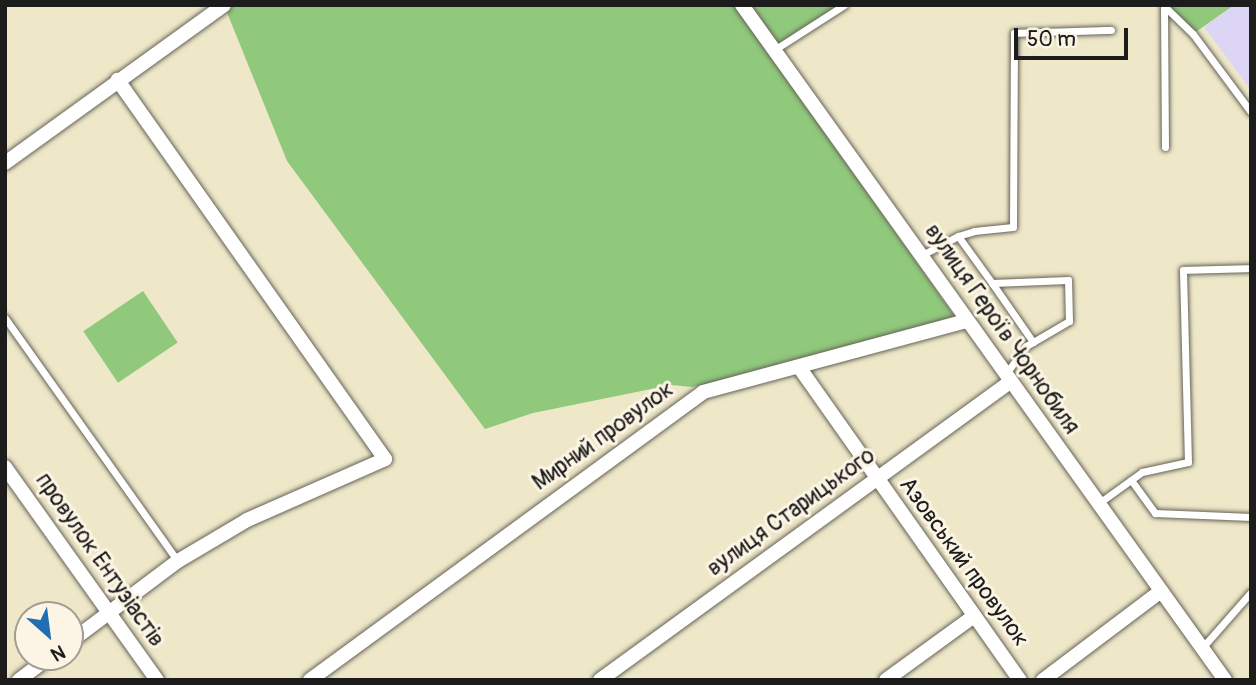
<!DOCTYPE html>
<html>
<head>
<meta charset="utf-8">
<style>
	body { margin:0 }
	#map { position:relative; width:1256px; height:685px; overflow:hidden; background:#eee7c8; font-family:Pangolin,sans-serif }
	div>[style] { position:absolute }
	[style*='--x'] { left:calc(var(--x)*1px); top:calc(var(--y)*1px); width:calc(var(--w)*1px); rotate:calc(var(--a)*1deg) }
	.built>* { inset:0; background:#ddd5f6 }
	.green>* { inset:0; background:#90c87c; transform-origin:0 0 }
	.roads { filter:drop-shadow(0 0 2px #666358) drop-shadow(0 0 2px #666358) }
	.lane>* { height:7px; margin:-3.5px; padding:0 3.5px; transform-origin:3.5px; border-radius:3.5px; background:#fff }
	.street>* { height:14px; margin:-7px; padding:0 7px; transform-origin:7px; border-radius:7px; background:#fff }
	span { translate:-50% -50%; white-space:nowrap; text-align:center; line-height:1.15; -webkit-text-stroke:6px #fcf5e5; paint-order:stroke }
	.street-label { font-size:23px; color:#1c1c1c }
	.frame { position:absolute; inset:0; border:7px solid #1c1c1c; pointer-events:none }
	.north { position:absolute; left:14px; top:601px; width:70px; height:70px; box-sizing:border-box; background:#fcf5e5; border:2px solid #a29e95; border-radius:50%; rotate:152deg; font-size:19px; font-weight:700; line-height:28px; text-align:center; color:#1c1c1c }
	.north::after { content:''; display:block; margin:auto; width:24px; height:32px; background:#1f6fb2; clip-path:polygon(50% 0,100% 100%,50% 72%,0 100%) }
	.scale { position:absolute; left:1014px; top:28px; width:114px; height:32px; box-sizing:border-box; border:4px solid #1c1c1c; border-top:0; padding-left:9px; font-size:21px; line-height:24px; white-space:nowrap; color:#1c1c1c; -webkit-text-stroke:5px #fcf5e5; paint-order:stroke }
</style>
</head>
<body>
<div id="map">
	<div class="built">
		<i style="clip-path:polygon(1234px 5px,1251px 5px,1251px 90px,1204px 27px)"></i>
	</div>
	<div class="green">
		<i style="clip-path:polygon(224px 5px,736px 5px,957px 320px,732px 379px,692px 387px,671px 385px,533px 413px,485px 429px,287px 161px)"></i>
		<i style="clip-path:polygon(741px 5px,844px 5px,774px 50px)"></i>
		<i style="clip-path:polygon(1163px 5px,1234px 5px,1193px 34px)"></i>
		<i style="left:143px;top:291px;width:62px;height:72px;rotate:56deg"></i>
	</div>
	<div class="roads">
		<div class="lane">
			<i style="--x:1164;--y:6;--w:141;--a:89.6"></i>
			<i style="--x:1164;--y:6;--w:40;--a:44"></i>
			<i style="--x:1193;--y:34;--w:97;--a:53.4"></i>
			<i style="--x:774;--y:50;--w:83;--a:-32.7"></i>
			<i style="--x:958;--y:236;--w:17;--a:-17"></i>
			<i style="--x:974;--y:231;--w:39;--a:-6"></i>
			<i style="--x:1013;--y:227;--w:194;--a:-89.7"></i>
			<i style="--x:1014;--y:33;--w:97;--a:-1.8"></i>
			<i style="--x:922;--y:255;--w:41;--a:-27.8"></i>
			<i style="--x:958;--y:236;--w:58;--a:54.1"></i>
			<i style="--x:992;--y:283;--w:76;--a:-2.3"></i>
			<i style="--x:1068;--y:280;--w:41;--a:88.6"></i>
			<i style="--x:1069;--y:321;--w:50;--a:149.8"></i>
			<i style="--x:1026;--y:346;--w:34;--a:126"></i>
			<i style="--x:992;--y:283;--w:72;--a:55.2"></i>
			<i style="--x:5;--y:318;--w:298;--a:54.6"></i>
			<i style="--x:1131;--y:480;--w:41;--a:54"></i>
			<i style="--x:1155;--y:513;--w:96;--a:2.4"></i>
			<i style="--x:1099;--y:503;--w:53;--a:-35.8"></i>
			<i style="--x:1142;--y:472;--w:47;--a:-12.3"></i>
			<i style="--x:1188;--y:462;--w:192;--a:-91.5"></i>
			<i style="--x:1183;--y:270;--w:68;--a:-1.7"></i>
			<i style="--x:1202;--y:648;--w:74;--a:-48.8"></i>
		</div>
		<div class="street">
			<i style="--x:742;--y:5;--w:830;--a:54.41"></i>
			<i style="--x:5;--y:163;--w:270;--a:-35.8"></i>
			<i style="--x:799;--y:367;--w:383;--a:54.8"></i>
			<i style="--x:5;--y:467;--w:262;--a:54.5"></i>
			<i style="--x:70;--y:642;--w:135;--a:-36.9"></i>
			<i style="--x:178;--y:561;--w:80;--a:-30.7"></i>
			<i style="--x:247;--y:520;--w:151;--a:-23.8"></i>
			<i style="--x:385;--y:459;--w:464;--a:-125.2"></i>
			<i style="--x:19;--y:680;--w:39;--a:-37"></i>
			<i style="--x:310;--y:680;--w:487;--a:-36.2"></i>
			<i style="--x:703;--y:392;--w:273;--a:-15.1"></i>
			<i style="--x:600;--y:680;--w:507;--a:-36.01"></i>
			<i style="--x:886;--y:680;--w:109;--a:-36"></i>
			<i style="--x:1043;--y:680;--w:148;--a:-37"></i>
		</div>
	</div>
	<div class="street-label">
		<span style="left:1002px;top:329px;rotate:55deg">вулиця Героїв Чорнобиля</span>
		<span style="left:603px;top:436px;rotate:-36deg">Мирний провулок</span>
		<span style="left:791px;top:512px;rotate:-36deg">вулиця Старицького</span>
		<span style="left:100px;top:560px;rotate:55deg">провулок Ентузіастів</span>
		<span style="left:964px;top:562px;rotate:54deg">Азовський провулок</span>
	</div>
	<div class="frame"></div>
	<div class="north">N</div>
	<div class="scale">50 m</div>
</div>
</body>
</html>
